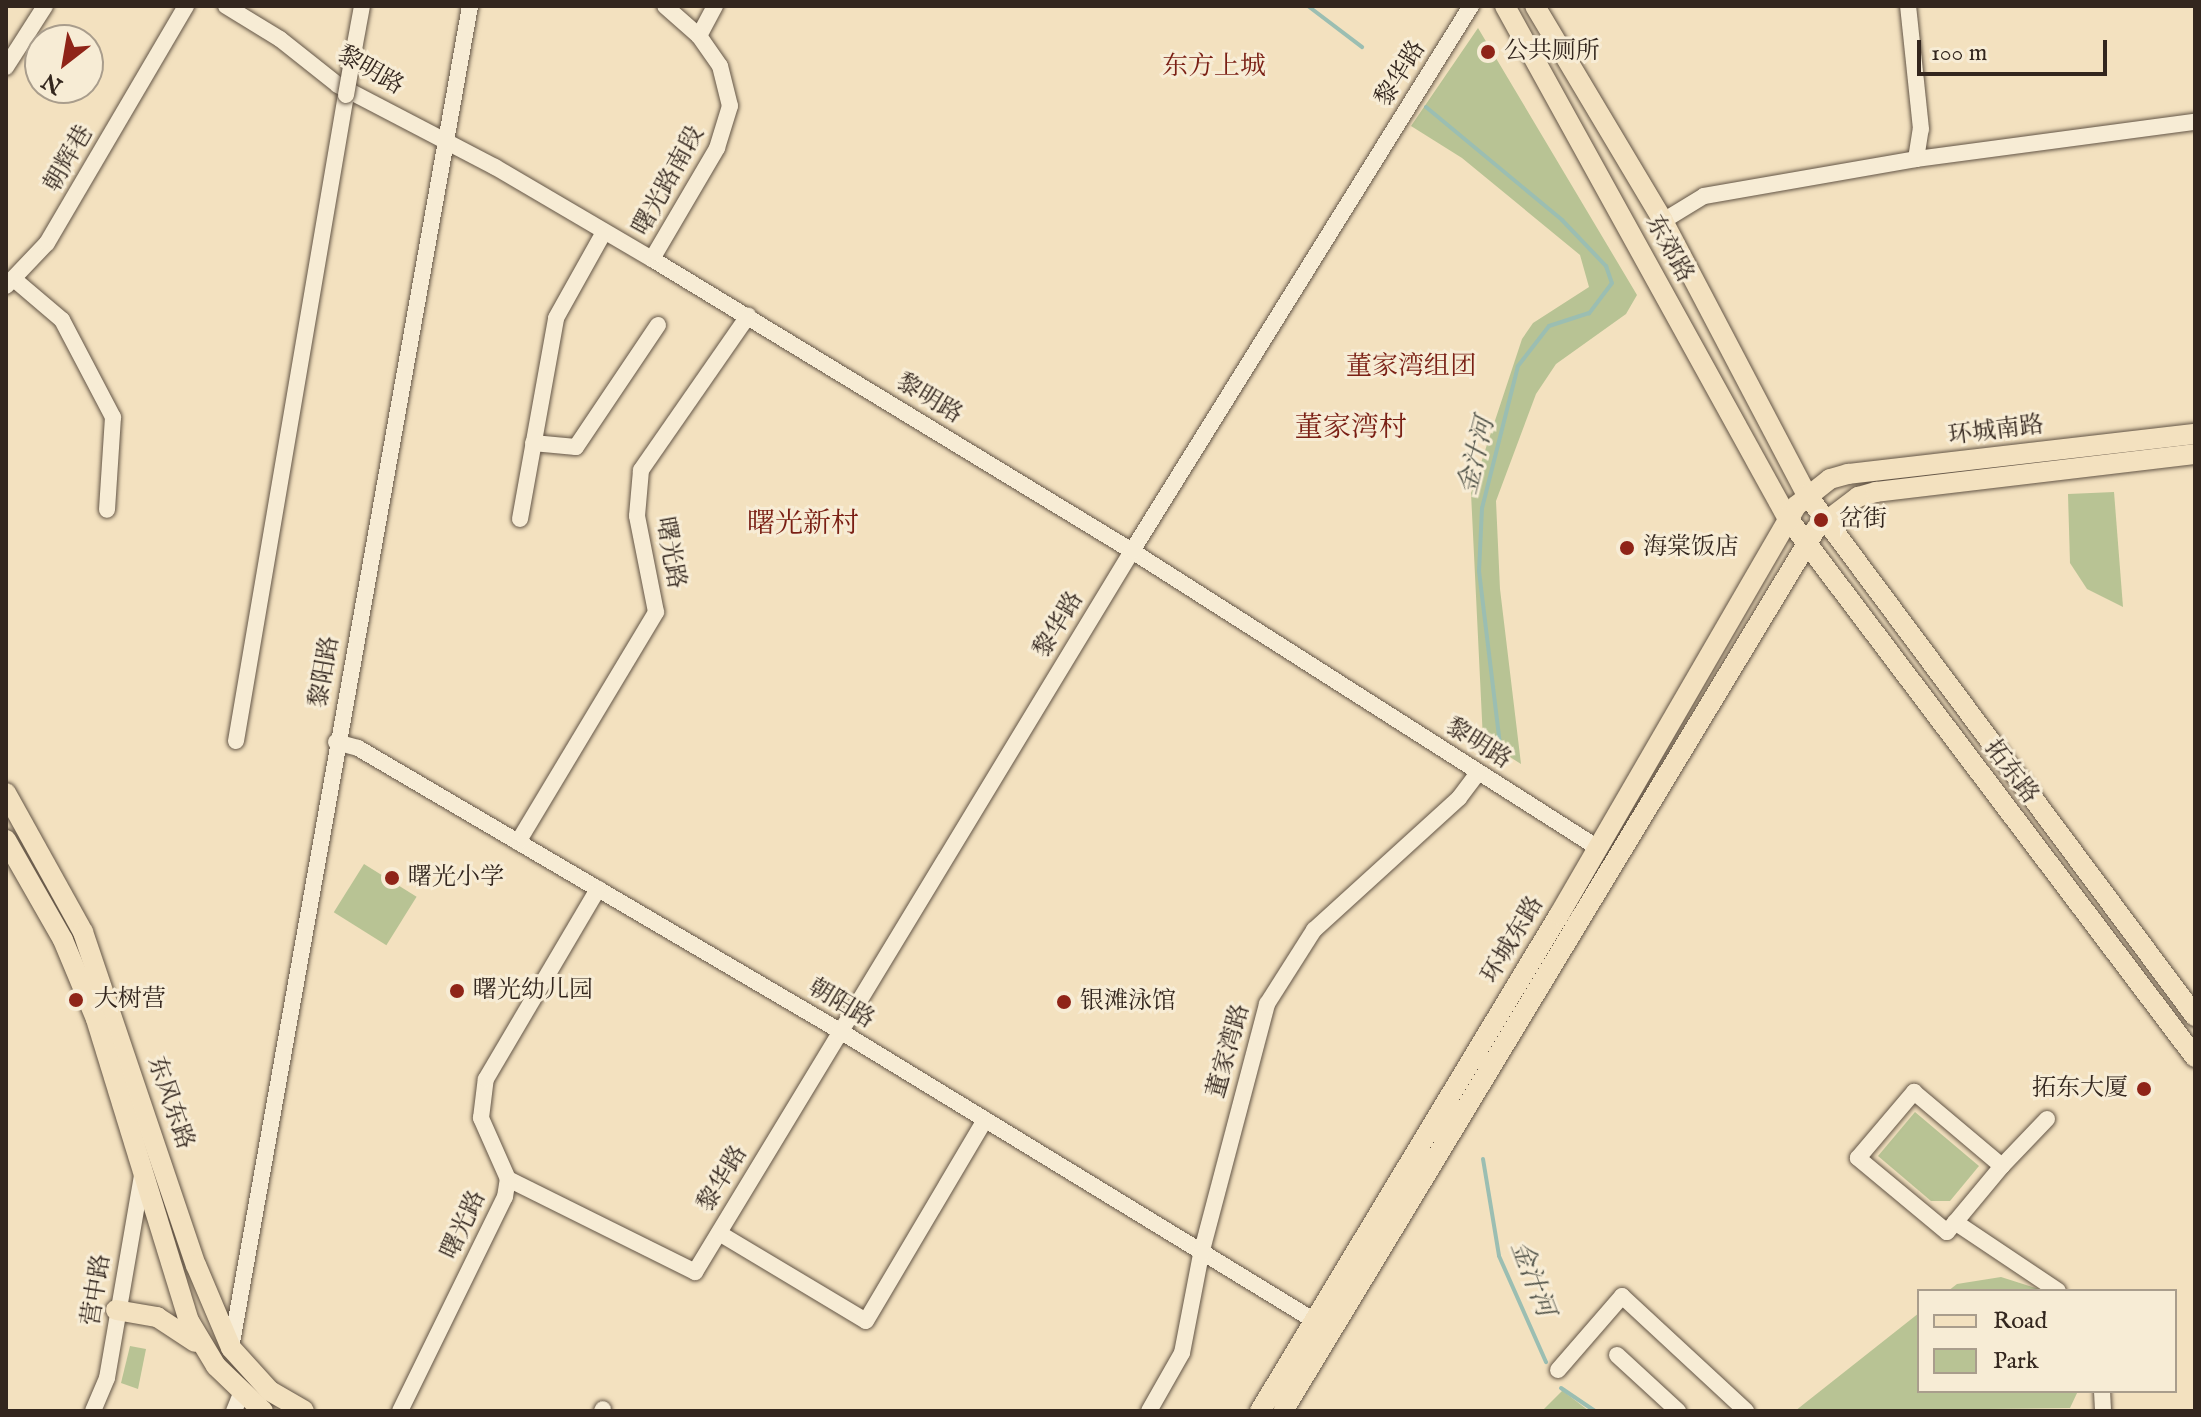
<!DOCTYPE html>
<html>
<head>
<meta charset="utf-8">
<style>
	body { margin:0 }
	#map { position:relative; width:2201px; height:1417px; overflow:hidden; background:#f3e1bf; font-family:"IM FELL English","Noto Serif SC",serif }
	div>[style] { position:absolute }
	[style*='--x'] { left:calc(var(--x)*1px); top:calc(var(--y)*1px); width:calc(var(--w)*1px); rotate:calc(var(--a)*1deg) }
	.green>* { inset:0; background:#b8c394; transform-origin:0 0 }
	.stream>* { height:4px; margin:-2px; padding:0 2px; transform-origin:2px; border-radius:2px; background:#9bbeb2 }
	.roads { filter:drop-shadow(0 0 2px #635546) drop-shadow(0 0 2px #635546) }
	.minor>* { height:16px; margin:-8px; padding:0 8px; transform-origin:8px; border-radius:8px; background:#f7ecd5 }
	.major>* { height:20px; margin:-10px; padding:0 10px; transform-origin:10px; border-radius:10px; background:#f3e1bf }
	.bridges { filter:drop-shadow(0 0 2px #635546) drop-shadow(0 0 2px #635546) }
	.minor-bridge>* { height:16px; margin:-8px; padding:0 8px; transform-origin:8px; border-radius:8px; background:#f7ecd5 }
	.dots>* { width:22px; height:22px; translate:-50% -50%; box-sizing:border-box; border:4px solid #f7ecd5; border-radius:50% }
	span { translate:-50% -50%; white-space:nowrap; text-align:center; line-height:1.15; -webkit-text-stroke:6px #f7ecd5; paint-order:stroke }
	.poi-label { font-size:24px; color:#33261e }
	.left { translate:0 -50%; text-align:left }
	.right { translate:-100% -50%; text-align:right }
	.street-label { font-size:24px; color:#33261e }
	.neighbourhood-label { font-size:26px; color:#7a1f14 }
	.water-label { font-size:26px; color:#52544a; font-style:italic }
	.quarter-label { font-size:28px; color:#7a1f14 }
	.frame { position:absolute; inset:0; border:8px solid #33261e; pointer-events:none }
	.legend { position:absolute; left:1917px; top:1289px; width:260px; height:104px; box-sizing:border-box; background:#f7ecd5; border:2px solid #a99d8c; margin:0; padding:10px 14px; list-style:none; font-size:24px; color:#33261e }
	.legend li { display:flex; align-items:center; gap:16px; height:40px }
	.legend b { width:40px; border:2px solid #a99d8c }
	.north { position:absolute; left:24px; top:24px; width:80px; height:80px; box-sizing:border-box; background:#f7ecd5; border:2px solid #a99d8c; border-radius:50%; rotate:211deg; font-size:22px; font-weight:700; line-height:32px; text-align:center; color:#33261e }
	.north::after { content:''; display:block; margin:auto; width:28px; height:36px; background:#8f2418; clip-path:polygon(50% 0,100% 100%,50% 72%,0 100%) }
	.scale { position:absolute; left:1917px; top:40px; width:190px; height:36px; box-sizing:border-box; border:4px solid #33261e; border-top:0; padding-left:10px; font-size:24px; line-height:28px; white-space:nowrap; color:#33261e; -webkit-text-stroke:6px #f7ecd5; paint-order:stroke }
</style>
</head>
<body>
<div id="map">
	<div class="green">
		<i style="clip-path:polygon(1478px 28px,1637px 295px,1626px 314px,1556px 364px,1536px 394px,1496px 501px,1500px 589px,1521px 764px,1483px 740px,1471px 493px,1522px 339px,1533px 323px,1589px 287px,1580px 255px,1462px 158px,1411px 126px)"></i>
		<i style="clip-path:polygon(2114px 492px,2123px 607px,2087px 589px,2070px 563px,2068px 494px)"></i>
		<i style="left:364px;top:864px;width:62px;height:57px;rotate:32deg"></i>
		<i style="clip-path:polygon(1915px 1112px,1979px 1166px,1950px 1201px,1931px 1201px,1878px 1156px)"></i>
		<i style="clip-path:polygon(2001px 1277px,2045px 1291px,1948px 1291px,1957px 1284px)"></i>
		<i style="clip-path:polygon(1919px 1313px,1919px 1391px,2078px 1391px,2070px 1408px,1795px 1411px)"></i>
		<i style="clip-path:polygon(130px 1346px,146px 1349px,138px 1389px,121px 1383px)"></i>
		<i style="clip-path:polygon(1562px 1391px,1563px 1391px,1589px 1411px,1542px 1411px)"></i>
	</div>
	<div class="stream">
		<i style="--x:1308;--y:6;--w:68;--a:37.2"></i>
		<i style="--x:1426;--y:107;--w:177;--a:39.7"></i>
		<i style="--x:1562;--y:220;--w:64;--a:46.3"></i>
		<i style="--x:1606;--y:266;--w:18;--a:71"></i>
		<i style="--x:1612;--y:283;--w:38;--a:127"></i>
		<i style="--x:1589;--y:313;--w:42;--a:162"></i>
		<i style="--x:1549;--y:326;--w:51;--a:127.8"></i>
		<i style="--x:1518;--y:366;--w:146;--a:104.2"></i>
		<i style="--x:1482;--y:508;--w:63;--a:92.7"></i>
		<i style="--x:1479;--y:571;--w:182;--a:83.1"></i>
		<i style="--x:1483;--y:1159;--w:98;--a:80.6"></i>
		<i style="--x:1499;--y:1256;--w:116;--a:66.1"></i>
		<i style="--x:1561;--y:1388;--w:41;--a:34.1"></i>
	</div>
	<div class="roads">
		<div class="minor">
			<i style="--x:226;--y:6;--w:63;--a:31.4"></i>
			<i style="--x:280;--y:39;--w:74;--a:38.4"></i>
			<i style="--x:338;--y:85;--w:177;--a:27.6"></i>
			<i style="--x:495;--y:167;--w:182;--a:30.4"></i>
			<i style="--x:652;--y:259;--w:562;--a:31.31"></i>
			<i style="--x:1132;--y:551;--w:553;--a:32.51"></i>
			<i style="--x:699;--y:36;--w:34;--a:-62"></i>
			<i style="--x:351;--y:66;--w:61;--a:-79.6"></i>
			<i style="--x:6;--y:67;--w:72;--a:-57.4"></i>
			<i style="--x:1916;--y:159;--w:281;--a:-7.6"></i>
			<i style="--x:1663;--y:221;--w:48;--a:-31.4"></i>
			<i style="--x:1704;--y:196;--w:215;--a:-9.9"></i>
			<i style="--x:1916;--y:159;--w:30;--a:-81"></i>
			<i style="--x:1921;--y:129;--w:124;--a:-96"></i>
			<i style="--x:652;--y:259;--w:129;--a:-59.6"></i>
			<i style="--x:717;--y:148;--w:44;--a:-72.8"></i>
			<i style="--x:730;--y:106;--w:41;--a:-104"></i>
			<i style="--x:720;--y:66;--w:37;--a:-125"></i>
			<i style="--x:699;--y:36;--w:45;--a:-138.6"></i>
			<i style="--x:15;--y:280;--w:62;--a:40.4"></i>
			<i style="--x:62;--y:320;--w:110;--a:62.3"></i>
			<i style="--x:113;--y:417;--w:93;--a:93.7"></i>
			<i style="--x:6;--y:286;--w:59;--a:-46.4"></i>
			<i style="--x:47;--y:243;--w:275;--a:-59.6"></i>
			<i style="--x:533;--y:443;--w:43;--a:5.3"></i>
			<i style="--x:576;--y:447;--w:147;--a:-56.1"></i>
			<i style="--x:520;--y:519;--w:204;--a:-79.8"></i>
			<i style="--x:556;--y:318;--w:96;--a:-60.8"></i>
			<i style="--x:236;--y:741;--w:655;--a:-80.34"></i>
			<i style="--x:336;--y:742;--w:23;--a:15"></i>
			<i style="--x:358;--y:748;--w:559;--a:30.42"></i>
			<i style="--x:840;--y:1031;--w:557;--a:31.41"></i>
			<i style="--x:518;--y:842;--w:268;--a:-59"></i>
			<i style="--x:656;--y:612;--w:98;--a:-101.2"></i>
			<i style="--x:637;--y:516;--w:46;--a:-85"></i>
			<i style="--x:641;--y:470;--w:188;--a:-55.2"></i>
			<i style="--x:1914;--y:1092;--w:115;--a:40.1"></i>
			<i style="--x:2002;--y:1166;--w:86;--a:129.8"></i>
			<i style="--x:1947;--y:1232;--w:116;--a:-140.3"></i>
			<i style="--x:1858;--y:1158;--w:87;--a:-49.7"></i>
			<i style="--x:2002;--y:1166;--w:65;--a:-46.2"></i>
			<i style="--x:508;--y:1179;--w:209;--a:26.4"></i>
			<i style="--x:695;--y:1272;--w:843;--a:-58.78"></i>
			<i style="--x:1132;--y:551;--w:642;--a:-58.12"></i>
			<i style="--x:1955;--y:1222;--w:124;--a:33.8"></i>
			<i style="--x:719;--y:1233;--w:171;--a:30.9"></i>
			<i style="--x:866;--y:1321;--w:234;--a:-59.4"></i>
			<i style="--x:231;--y:1348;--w:1363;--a:-79.9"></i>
			<i style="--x:1617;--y:1355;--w:83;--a:42.6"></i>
			<i style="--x:1558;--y:1370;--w:98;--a:-49.1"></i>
			<i style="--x:1622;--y:1296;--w:169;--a:42.8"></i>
			<i style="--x:2102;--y:1391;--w:20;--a:87"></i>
			<i style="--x:93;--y:1411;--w:36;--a:-67"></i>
			<i style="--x:107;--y:1378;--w:206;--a:-80.2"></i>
			<i style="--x:234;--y:1411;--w:18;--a:-68"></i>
			<i style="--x:400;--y:1411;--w:238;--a:-63.9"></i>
			<i style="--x:505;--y:1197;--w:18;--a:-81"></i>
			<i style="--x:508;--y:1179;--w:67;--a:-113.9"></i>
			<i style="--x:481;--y:1118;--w:39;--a:-83"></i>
			<i style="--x:486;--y:1079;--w:221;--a:-59.5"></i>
			<i style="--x:602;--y:1411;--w:2;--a:-63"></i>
			<i style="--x:1149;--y:1411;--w:67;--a:-60.4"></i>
			<i style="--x:1182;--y:1353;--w:101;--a:-79.1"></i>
			<i style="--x:1201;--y:1254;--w:259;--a:-75.2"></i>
			<i style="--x:1267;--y:1004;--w:88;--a:-57.6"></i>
			<i style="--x:1314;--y:930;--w:196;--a:-42.3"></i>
			<i style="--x:1459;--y:798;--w:31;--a:-53"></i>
		</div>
		<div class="major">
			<i style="--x:1505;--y:6;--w:584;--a:61.11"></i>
			<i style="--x:1787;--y:517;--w:677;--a:52.93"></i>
			<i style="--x:1535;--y:6;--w:250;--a:59.2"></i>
			<i style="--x:1663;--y:221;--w:310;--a:62.3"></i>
			<i style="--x:1807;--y:495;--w:650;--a:53.32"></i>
			<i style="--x:6;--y:793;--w:159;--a:61"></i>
			<i style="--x:83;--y:932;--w:352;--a:71.3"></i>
			<i style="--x:196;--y:1265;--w:90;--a:67.1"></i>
			<i style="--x:231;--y:1348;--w:58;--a:47.8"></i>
			<i style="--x:270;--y:1391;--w:39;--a:30"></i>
			<i style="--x:6;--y:840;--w:115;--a:60.3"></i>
			<i style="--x:63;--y:940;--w:86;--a:67.3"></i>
			<i style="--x:96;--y:1019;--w:316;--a:72.9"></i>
			<i style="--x:189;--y:1321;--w:52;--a:59"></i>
			<i style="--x:216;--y:1366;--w:65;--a:43.8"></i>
			<i style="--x:116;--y:1310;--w:42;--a:9.7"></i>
			<i style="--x:157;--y:1317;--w:45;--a:33.3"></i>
			<i style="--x:1260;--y:1411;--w:579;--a:-58.92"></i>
			<i style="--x:1559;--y:915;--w:473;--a:-59.9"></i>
			<i style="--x:1796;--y:506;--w:43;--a:-38.5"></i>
			<i style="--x:1830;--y:479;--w:19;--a:-16"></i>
			<i style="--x:1848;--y:474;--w:349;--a:-6.6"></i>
			<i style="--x:1283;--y:1411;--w:1031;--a:-58.86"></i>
			<i style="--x:1816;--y:529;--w:53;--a:-37.3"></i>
			<i style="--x:1858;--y:497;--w:19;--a:-16"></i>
			<i style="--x:1876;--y:492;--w:321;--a:-6.8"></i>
		</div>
	</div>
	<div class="bridges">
		<div class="minor-bridge">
			<i style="--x:346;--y:95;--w:29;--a:-80"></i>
		</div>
	</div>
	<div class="dots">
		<i style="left:1488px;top:52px;background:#8f2418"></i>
		<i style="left:1821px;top:520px;background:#8f2418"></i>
		<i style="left:1627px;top:548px;background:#8f2418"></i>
		<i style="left:392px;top:878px;background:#8f2418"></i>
		<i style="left:457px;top:991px;background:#8f2418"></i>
		<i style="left:76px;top:1000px;background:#8f2418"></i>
		<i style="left:1064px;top:1002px;background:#8f2418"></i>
		<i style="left:2144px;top:1089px;background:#8f2418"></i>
	</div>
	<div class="poi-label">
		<span class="left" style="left:1504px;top:52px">公共厕所</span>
		<span class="left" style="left:1839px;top:520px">岔街</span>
		<span class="left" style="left:1643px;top:548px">海棠饭店</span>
		<span class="left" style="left:408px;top:878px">曙光小学</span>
		<span class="left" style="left:473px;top:991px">曙光幼儿园</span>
		<span class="left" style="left:94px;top:1000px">大树营</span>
		<span class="left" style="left:1080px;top:1002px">银滩泳馆</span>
		<span class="right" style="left:2128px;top:1089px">拓东大厦</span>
	</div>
	<div class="street-label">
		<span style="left:370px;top:71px;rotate:30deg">黎明路</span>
		<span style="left:1401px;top:74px;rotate:-58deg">黎华路</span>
		<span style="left:69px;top:159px;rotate:-60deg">朝辉巷</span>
		<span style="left:669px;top:181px;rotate:-61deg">曙光路南段</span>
		<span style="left:1669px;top:249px;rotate:61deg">东郊路</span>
		<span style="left:929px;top:399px;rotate:31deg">黎明路</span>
		<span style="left:1996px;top:431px;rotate:-7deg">环城南路</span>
		<span style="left:670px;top:553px;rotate:80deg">曙光路</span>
		<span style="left:1059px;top:625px;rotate:-59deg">黎华路</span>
		<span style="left:325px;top:672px;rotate:-80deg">黎阳路</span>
		<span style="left:1478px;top:744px;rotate:32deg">黎明路</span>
		<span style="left:2011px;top:772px;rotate:53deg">拓东路</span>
		<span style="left:1513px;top:940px;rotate:-59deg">环城东路</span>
		<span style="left:841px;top:1004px;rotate:31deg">朝阳路</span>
		<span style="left:1229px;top:1051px;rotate:-74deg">董家湾路</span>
		<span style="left:170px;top:1103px;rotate:71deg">东风东路</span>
		<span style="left:723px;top:1179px;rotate:-59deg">黎华路</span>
		<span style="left:464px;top:1225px;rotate:-65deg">曙光路</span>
		<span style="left:97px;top:1290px;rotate:-81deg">营中路</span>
	</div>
	<div class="neighbourhood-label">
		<span style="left:1214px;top:67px">东方上城</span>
		<span style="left:1411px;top:367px">董家湾组团</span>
	</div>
	<div class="water-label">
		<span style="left:1477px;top:456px;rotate:-76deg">金汁河</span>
		<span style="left:1532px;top:1279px;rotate:69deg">金汁河</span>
	</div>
	<div class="quarter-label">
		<span style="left:1351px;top:429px">董家湾村</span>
		<span style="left:803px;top:525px">曙光新村</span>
	</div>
	<div class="frame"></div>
	<ul class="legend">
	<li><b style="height:10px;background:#f3e1bf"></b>Road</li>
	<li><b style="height:22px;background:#b8c394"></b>Park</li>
	</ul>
	<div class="north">N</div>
	<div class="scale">100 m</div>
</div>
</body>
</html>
